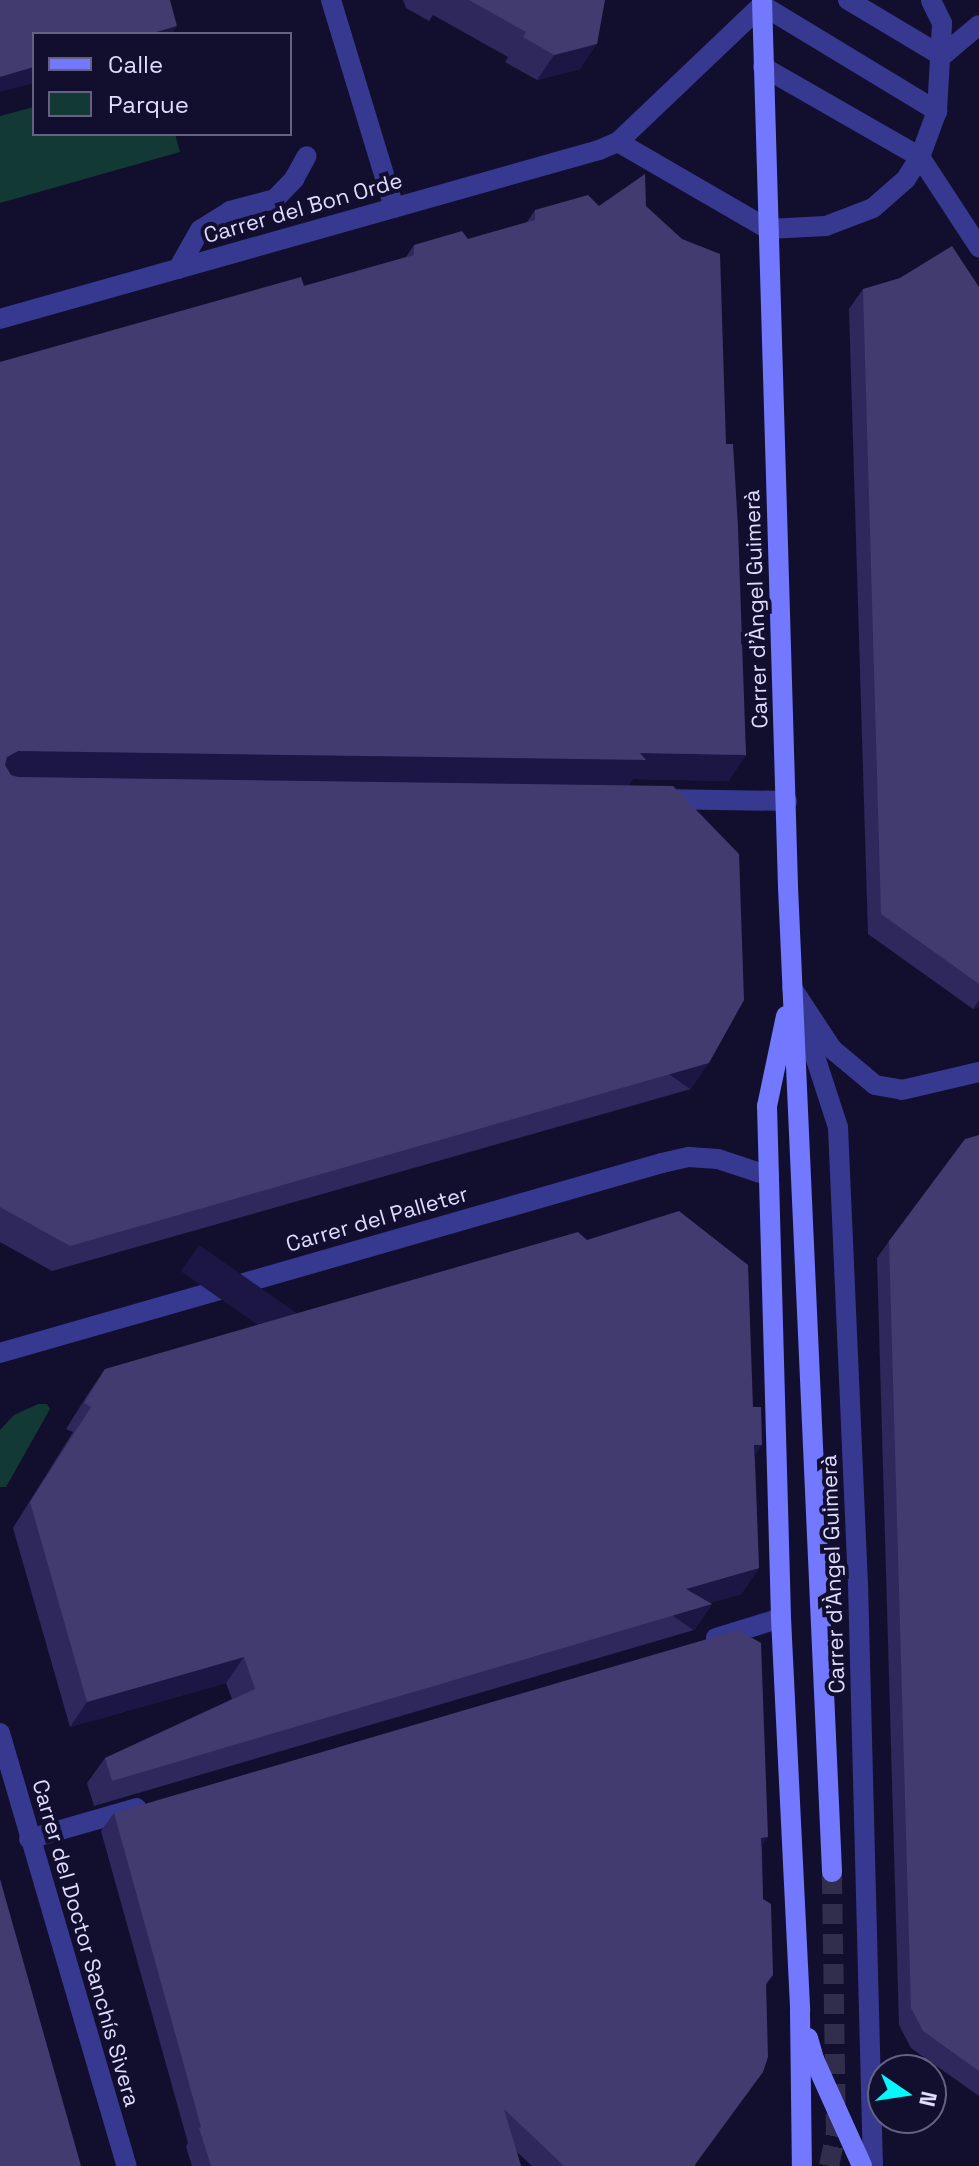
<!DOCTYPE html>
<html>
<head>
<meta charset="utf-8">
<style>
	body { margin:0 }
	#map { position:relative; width:979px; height:2166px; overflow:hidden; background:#120f2e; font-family:"Space Grotesk",sans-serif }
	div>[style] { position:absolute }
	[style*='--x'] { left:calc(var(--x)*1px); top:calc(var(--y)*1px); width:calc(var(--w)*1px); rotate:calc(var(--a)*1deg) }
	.green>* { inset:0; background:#123934 }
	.secondary-tunnel>* { height:20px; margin-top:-10px; transform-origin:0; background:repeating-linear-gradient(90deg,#312e4d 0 20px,transparent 0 30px) }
	.lane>* { height:20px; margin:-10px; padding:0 10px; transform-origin:10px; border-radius:10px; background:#373991 }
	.street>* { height:20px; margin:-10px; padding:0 10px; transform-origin:10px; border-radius:10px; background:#373991 }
	.secondary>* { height:20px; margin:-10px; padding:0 10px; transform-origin:10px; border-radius:10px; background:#7379ff }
	.wall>* { inset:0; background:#2e285d }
	.shaded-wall>* { inset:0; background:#1b1643; transform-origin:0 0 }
	.building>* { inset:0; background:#413b6f }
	span { translate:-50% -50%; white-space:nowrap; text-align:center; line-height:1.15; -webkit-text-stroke:8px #120f2e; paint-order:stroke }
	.street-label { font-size:22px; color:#dedcff }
	.legend { position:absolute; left:32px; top:32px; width:260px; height:104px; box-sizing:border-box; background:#120f2e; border:2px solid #646182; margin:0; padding:10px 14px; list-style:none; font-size:24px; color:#dedcff }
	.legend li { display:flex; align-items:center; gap:16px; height:40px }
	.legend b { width:40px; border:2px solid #646182 }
	.north { position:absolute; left:867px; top:2054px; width:80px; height:80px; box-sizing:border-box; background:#120f2e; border:2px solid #646182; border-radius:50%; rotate:103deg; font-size:22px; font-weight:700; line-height:32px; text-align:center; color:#dedcff }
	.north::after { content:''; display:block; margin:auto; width:28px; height:36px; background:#08f7ff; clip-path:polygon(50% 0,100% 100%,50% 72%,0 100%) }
</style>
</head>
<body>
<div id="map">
	<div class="green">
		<i style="clip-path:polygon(34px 107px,34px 134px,175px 134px,180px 152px,0 203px,0 116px)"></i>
		<i style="clip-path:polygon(38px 1404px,47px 1404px,50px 1409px,6px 1487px,0 1487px,0 1430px,14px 1415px)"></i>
	</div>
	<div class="secondary-tunnel">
		<i style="--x:829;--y:2166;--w:33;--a:-78"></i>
		<i style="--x:836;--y:2134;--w:262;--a:-90.9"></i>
	</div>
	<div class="lane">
		<i style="--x:848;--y:0;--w:109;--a:30.8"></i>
		<i style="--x:762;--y:5;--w:205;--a:31.2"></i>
		<i style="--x:763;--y:67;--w:181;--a:29.8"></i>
		<i style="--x:178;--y:269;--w:45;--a:-60.6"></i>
		<i style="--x:200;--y:230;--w:36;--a:-32"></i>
		<i style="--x:230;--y:211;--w:47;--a:-14.9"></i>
		<i style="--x:275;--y:199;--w:28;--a:-46"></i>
		<i style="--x:294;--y:179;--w:26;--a:-61"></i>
		<i style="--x:797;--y:1001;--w:133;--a:72"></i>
		<i style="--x:838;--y:1127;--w:456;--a:87.5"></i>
		<i style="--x:858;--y:1583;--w:583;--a:88.53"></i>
	</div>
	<div class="street">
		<i style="--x:331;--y:0;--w:217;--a:73.1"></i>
		<i style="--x:942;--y:56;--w:48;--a:-40"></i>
		<i style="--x:618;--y:142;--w:173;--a:30.1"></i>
		<i style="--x:768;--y:229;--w:58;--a:-3"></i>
		<i style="--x:826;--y:226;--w:50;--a:-21"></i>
		<i style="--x:873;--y:208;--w:44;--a:-41.3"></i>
		<i style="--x:906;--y:179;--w:26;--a:-58"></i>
		<i style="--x:920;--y:157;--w:49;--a:-69.7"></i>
		<i style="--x:937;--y:111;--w:88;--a:-86.7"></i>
		<i style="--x:942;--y:23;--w:25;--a:-116"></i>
		<i style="--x:920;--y:157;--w:108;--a:56.8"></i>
		<i style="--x:0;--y:319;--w:622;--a:-15.76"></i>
		<i style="--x:599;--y:150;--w:21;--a:-23"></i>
		<i style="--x:618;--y:142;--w:199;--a:-43.6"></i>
		<i style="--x:659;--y:799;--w:128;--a:0.9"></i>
		<i style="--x:792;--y:988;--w:73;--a:56.7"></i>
		<i style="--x:832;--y:1049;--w:56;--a:39.9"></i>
		<i style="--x:875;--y:1085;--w:27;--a:10"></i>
		<i style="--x:902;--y:1090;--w:79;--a:-13.2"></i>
		<i style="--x:0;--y:1353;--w:689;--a:-16.01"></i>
		<i style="--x:662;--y:1163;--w:28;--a:-13"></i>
		<i style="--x:689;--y:1157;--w:29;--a:4"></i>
		<i style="--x:718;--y:1159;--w:54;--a:18.4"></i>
		<i style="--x:716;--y:1638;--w:68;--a:-17.1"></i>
		<i style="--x:0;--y:1733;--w:451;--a:73.7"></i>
		<i style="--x:29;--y:1839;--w:112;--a:-16"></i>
	</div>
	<div class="secondary">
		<i style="--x:762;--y:0;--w:887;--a:88.32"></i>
		<i style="--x:788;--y:887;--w:986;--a:87.44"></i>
		<i style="--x:786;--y:1016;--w:92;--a:101.9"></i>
		<i style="--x:767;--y:1106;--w:512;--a:88.43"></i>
		<i style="--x:781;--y:1618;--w:393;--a:87.2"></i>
		<i style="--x:800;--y:2011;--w:155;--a:89.3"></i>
		<i style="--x:808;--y:2038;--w:22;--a:74"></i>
		<i style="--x:814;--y:2059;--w:117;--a:65.8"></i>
	</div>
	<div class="wall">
		<i style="clip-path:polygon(403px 0,605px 0,580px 69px,537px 80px,505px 62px,508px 57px,433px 15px,429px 21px,406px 8px)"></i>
		<i style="clip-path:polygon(599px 206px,646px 206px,726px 444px,746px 755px,728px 781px,633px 779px,628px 786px,691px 1089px,52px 1271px,0 1242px,0 362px,304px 286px,406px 257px,414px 245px,468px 239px,527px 222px,535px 210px)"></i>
		<i style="clip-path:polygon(979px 287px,979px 1007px,973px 1009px,868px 934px,849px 309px,863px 289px)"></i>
		<i style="clip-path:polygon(979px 1135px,979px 2096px,911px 2048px,899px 2025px,877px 1258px,889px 1241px)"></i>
		<i style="clip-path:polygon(105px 1369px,755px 1456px,759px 1568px,741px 1594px,709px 1603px,712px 1604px,694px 1630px,94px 1806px,87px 1783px,105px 1758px,232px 1699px,226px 1683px,70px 1727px,13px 1528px,73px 1432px,66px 1429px,88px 1394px)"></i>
		<i style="clip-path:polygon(114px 1813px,762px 1846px,763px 1899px,773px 1975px,766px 1985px,695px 2166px,532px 2166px,517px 2152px,521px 2166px,192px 2166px,186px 2147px,188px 2143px,101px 1831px)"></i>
	</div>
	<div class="shaded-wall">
		<i style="clip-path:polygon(177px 26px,172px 34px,150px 34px)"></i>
		<i style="clip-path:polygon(597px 44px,580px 69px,537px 80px,554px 55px)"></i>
		<i style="clip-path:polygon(34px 67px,34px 83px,0 92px,0 77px)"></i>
		<i style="clip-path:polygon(18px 751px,640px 753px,746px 755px,728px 781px,633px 779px,628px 786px,0 777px,7px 757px)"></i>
		<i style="clip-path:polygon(979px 1000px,979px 1007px,973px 1009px)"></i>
		<i style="left:709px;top:1063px;width:32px;height:665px;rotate:125deg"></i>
		<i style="clip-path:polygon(754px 1445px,762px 1445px,745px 1470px)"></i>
		<i style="clip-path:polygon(759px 1568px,741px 1594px,668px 1614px,686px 1589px)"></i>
		<i style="left:712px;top:1604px;width:32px;height:626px;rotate:125deg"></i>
		<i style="clip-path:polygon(244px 1657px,226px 1683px,70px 1727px,87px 1702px)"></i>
		<i style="clip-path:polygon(768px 1837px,755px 1856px,761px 1838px)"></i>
	</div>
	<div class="building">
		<i style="clip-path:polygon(0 0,170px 0,177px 26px,150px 34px,34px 34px,34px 67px,0 77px)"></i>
		<i style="clip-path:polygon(469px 0,605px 0,597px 44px,554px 55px,523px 37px,526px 32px)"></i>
		<i style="clip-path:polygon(645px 174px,646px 206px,682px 239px,720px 254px,726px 444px,733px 444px,738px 527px,746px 755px,640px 753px,646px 760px,18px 751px,7px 757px,5px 765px,11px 775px,18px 777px,673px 786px,739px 854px,744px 1000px,709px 1063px,70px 1246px,0 1207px,0 362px,301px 277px,304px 286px,414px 255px,414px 245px,462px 231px,468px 239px,535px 220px,535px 210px,588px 195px,599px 206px)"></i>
		<i style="clip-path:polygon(952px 246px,979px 287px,979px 984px,881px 914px,863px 289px,900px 278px)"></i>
		<i style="clip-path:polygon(979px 1135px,979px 2071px,923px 2031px,911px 2008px,889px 1241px,965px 1139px)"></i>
		<i style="clip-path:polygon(679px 1211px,748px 1265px,753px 1407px,761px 1407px,762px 1445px,754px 1445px,759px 1568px,686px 1589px,712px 1604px,112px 1781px,105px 1758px,255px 1689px,244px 1657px,87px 1702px,30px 1502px,91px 1407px,84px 1403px,105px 1369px,578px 1232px,587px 1240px)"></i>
		<i style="clip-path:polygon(738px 1630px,761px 1643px,768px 1837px,761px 1838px,763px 1899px,771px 1904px,773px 1975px,766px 1983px,768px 2057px,763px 2072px,694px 2166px,564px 2166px,504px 2109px,521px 2166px,211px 2166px,199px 2128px,201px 2127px,114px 1813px)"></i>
		<i style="clip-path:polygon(0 1879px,81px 2166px,0 2166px)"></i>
	</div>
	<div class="street-label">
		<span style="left:303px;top:208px;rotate:-16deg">Carrer del Bon Orde</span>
		<span style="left:756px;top:609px;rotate:-92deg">Carrer d'Àngel Guimerà</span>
		<span style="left:377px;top:1219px;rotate:-16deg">Carrer del Palleter</span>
		<span style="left:833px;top:1574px;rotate:-92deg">Carrer d'Àngel Guimerà</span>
		<span style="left:86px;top:1943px;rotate:74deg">Carrer del Doctor Sanchís Sivera</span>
	</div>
	<ul class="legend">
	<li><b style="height:10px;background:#7379ff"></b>Calle</li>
	<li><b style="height:22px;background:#123934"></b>Parque</li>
	</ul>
	<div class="north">N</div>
</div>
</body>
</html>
